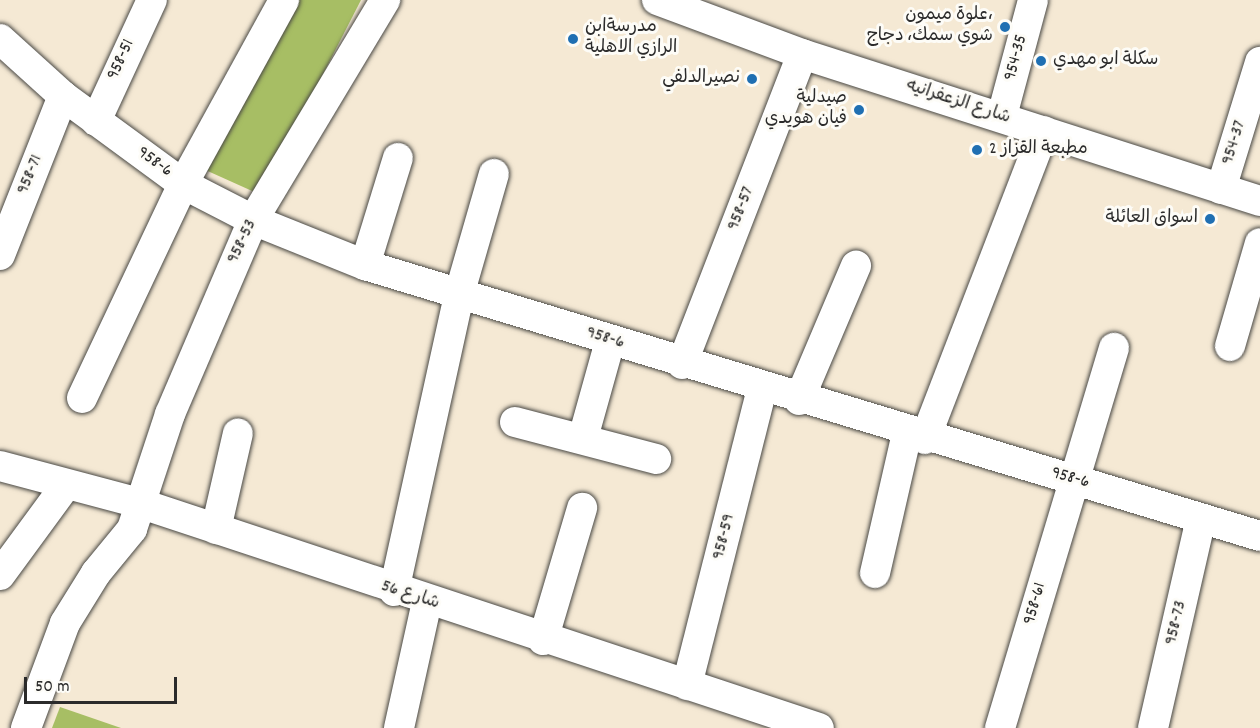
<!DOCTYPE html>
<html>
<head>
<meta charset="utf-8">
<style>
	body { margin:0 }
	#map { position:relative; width:1260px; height:728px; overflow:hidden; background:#f5e9d4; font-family:Dekko,"Playpen Sans Arabic",sans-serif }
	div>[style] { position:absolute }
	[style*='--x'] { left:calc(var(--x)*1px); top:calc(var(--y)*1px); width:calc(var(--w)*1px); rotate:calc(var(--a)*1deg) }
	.green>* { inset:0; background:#a7be64 }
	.roads { filter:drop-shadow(0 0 2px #494844) drop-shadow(0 0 2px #494844) }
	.minor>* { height:30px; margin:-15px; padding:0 15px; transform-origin:15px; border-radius:15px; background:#fff }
	.dots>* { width:16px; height:16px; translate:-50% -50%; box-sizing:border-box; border:3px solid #fdfcf7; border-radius:50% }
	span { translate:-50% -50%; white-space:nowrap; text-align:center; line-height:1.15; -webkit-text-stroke:6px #fdfcf7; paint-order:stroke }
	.poi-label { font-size:18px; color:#2b2b2b }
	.right { translate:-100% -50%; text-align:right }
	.left { translate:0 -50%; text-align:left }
	.street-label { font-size:18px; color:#2b2b2b }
	.scale { position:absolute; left:24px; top:677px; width:153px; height:27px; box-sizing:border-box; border:3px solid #2b2b2b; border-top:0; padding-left:8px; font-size:18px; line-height:21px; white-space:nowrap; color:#2b2b2b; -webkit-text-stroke:4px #fdfcf7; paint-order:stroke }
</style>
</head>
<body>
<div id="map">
	<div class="green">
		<i style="clip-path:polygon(299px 0,361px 0,261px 195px,201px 168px)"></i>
		<i style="clip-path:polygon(60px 707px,121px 728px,52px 728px)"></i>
	</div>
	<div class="roads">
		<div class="minor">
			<i style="--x:657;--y:0;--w:155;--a:20.4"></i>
			<i style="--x:802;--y:54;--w:481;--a:17.8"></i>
			<i style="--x:0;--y:39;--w:85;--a:42.1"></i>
			<i style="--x:63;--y:96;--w:149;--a:36.3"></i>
			<i style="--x:183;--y:184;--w:79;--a:27.2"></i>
			<i style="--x:253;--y:220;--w:121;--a:21.9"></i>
			<i style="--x:365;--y:265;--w:935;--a:16.85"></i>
			<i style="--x:1002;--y:116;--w:120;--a:-75"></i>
			<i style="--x:96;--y:121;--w:133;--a:-65.2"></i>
			<i style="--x:1221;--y:189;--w:133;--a:-72.9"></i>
			<i style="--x:0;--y:255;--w:171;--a:-68.4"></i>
			<i style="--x:365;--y:265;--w:112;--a:-72.9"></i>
			<i style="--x:1230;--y:346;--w:107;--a:-73.8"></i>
			<i style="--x:682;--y:364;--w:332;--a:-68.8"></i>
			<i style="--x:82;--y:398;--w:237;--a:-64.7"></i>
			<i style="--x:183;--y:184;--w:210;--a:-61.2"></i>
			<i style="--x:799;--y:400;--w:146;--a:-67"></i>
			<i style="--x:515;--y:422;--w:146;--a:14.7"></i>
			<i style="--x:583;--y:438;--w:101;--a:-74.4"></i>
			<i style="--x:925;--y:439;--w:330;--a:-68.9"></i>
			<i style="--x:0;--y:466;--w:144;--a:14.9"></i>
			<i style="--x:139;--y:503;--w:716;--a:18.31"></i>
			<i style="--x:216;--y:529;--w:98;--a:-77.1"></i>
			<i style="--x:875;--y:573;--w:144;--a:-77.1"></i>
			<i style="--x:0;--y:575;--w:112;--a:-53.7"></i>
			<i style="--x:394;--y:591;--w:303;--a:-77.6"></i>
			<i style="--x:459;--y:295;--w:126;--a:-73.9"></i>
			<i style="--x:543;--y:640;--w:138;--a:-73.5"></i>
			<i style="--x:687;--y:685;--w:306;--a:-75.8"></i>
			<i style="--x:26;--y:728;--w:112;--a:-69.6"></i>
			<i style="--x:65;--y:623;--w:59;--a:-58.2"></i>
			<i style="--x:96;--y:573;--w:57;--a:-50.7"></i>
			<i style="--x:132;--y:529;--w:121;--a:-71.7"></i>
			<i style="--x:170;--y:414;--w:211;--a:-66.8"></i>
			<i style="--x:253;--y:220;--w:257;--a:-59"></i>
			<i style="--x:399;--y:728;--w:129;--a:-77.5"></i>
			<i style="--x:1000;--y:728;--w:397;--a:-73.3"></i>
			<i style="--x:1153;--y:728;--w:215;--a:-77.1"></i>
		</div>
	</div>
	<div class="dots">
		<i style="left:1005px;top:27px;background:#1f6fb2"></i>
		<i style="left:573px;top:39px;background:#1f6fb2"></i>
		<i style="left:1041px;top:61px;background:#1f6fb2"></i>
		<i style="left:752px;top:79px;background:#1f6fb2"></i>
		<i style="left:859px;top:110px;background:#1f6fb2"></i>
		<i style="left:977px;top:150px;background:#1f6fb2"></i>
		<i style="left:1210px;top:219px;background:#1f6fb2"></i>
	</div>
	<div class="poi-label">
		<span class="right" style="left:993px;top:27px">علوة ميمون،<br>شوي سمك، دجاج</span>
		<span class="left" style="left:585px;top:39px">مدرسةابن<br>الرازي الاهلية</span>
		<span class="left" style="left:1053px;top:61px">سكلة ابو مهدي</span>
		<span class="right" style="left:740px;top:79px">نصيرالدلفي</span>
		<span class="right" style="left:847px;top:110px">صيدلية<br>فيان هويدي</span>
		<span class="left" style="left:989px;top:150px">مطبعة القزاز 2</span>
		<span class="right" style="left:1198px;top:219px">اسواق العائلة</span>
	</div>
	<div class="street-label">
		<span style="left:1017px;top:58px;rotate:-75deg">954-35</span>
		<span style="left:122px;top:60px;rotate:-66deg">958-51</span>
		<span style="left:958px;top:103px;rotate:18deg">شارع الزعفرانيه</span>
		<span style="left:1235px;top:143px;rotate:-73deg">954-37</span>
		<span style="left:154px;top:163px;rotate:36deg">958-6</span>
		<span style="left:31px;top:175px;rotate:-68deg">958-71</span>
		<span style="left:742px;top:209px;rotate:-69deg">958-57</span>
		<span style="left:243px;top:242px;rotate:-65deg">958-53</span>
		<span style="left:605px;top:339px;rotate:17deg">958-6</span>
		<span style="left:1070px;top:479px;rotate:16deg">958-6</span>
		<span style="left:725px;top:537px;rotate:-76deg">958-59</span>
		<span style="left:410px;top:596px;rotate:18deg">شارع 56</span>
		<span style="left:1036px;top:604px;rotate:-74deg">958-61</span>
		<span style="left:1177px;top:623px;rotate:-77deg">958-73</span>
	</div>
	<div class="scale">50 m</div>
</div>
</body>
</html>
